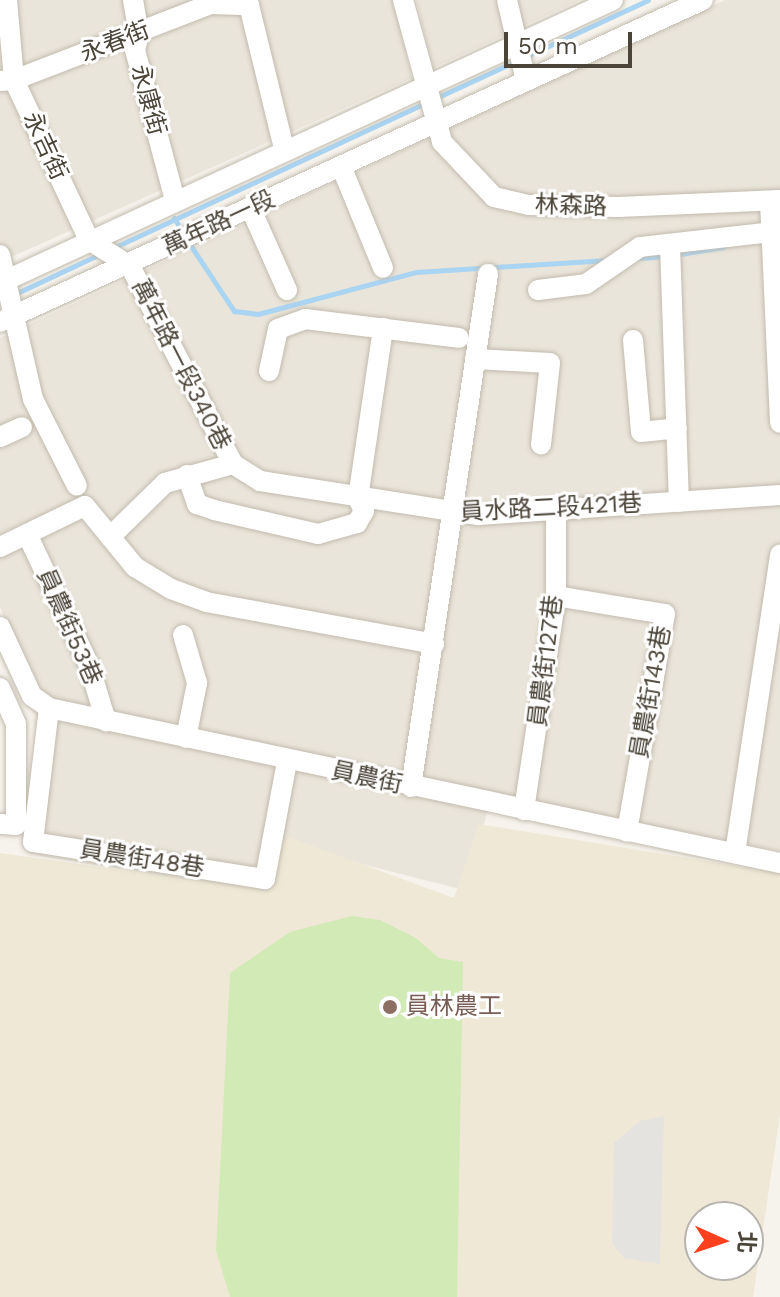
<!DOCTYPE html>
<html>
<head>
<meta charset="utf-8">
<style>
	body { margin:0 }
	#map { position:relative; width:780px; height:1297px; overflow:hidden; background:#f6f3ec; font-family:"Work Sans","Noto Sans TC",sans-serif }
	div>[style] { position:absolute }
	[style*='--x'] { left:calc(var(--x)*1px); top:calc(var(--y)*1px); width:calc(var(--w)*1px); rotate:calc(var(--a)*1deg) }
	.residential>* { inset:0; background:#eae5da }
	.education>* { inset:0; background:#efe8d6 }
	.green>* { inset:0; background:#d2eab5 }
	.parking>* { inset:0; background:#e5e3e0 }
	.stream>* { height:5px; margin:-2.5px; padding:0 2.5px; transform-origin:2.5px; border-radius:2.5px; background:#a9d4f2 }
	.roads { filter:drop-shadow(0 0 2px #c2bbae) drop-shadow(0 0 2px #c2bbae) }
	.minor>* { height:20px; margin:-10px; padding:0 10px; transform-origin:10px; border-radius:10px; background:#fff }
	.dots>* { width:22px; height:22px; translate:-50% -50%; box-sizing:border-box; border:4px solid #fff; border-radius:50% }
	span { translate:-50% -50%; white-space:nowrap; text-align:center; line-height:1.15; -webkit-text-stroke:6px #fff; paint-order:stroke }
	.street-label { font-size:24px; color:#4b4439 }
	.education-label { font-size:24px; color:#785e54 }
	.left { translate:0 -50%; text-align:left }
	.north { position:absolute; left:684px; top:1201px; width:80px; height:80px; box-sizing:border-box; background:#fff; border:2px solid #b7b4b0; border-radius:50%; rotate:93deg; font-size:22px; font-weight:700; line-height:32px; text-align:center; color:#4b4439 }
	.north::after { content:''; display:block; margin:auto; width:28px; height:36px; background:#fc3f1d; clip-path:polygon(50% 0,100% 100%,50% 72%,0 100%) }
	.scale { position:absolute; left:504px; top:32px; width:128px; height:36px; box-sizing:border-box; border:4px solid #4b4439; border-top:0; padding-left:10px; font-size:24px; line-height:28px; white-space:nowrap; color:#4b4439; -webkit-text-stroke:6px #fff; paint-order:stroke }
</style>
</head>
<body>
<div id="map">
	<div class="residential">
		<i style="clip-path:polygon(0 0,393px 0,412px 78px,0 262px)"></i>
		<i style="clip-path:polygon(416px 0,580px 0,433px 68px)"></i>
		<i style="clip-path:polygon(725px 0,780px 0,780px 851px,493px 794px,464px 890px,287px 845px,272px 894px,29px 854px,38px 706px,0 607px,0 338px)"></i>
	</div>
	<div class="education">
		<i style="clip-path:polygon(evenodd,479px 824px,780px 873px,780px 1115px,753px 1297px,0 1297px,0 853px,266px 890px,280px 834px,454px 898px,479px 824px,700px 1217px,748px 1217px,748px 1265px,700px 1265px,700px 1217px)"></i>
	</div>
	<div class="green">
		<i style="clip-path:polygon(352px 916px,380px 920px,416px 938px,439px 958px,463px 962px,457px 1297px,230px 1297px,216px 1251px,230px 973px,290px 932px)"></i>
	</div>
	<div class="parking">
		<i style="clip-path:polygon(664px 1116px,660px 1264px,624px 1258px,612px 1243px,614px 1143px,640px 1121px)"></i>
	</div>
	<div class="stream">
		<i style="--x:527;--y:56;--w:133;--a:-24.8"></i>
		<i style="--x:436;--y:98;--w:90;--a:-24.9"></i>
		<i style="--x:174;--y:218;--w:19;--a:58"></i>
		<i style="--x:189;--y:243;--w:82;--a:56.5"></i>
		<i style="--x:234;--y:311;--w:24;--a:7"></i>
		<i style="--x:258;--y:314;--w:163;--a:-14.9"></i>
		<i style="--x:416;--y:272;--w:192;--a:-3.6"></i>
		<i style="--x:113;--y:248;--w:346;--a:-24.9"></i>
		<i style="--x:674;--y:255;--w:50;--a:-9.3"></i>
		<i style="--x:638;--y:258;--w:26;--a:-4"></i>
		<i style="--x:15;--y:294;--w:94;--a:-25.2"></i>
	</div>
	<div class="roads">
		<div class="minor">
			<i style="--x:7;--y:0;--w:80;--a:85"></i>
			<i style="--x:14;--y:80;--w:177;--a:64.9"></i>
			<i style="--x:89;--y:240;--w:49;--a:32.4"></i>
			<i style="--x:130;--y:266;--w:223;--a:62.5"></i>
			<i style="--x:233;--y:464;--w:32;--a:32"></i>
			<i style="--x:260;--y:481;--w:221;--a:8.9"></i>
			<i style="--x:478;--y:515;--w:303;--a:-3.8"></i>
			<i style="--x:133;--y:0;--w:35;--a:80"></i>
			<i style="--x:139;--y:34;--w:16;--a:104"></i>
			<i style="--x:135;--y:50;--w:155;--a:75.1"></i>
			<i style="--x:403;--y:0;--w:147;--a:74.6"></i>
			<i style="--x:442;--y:142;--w:76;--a:46.6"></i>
			<i style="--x:494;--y:197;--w:35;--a:13"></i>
			<i style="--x:528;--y:205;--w:90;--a:1.3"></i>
			<i style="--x:618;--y:207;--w:162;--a:-2.5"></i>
			<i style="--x:507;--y:0;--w:83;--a:76.8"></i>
			<i style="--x:0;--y:81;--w:14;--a:-4"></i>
			<i style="--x:14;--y:80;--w:211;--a:-21.1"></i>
			<i style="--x:211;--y:4;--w:38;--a:2"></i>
			<i style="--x:249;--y:5;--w:148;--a:76.3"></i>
			<i style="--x:341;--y:166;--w:110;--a:67.6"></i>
			<i style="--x:770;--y:201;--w:222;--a:87.4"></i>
			<i style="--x:250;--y:207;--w:91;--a:66"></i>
			<i style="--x:670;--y:246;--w:256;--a:88"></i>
			<i style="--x:0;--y:255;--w:148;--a:77.1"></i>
			<i style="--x:33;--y:399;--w:97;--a:63.2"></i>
			<i style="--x:0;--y:283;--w:675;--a:-24.78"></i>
			<i style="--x:538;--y:290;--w:48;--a:-7.1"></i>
			<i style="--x:586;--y:284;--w:65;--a:-34.4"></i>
			<i style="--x:640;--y:247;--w:133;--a:-6.5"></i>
			<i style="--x:0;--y:322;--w:773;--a:-24.61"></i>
			<i style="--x:633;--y:340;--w:92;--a:85"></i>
			<i style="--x:641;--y:432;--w:36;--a:-6"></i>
			<i style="--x:475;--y:359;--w:75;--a:3.1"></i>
			<i style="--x:550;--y:363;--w:82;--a:96.3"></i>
			<i style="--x:269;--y:371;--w:43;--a:-77.9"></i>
			<i style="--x:278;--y:329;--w:29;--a:-20"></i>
			<i style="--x:305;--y:319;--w:155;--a:7"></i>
			<i style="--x:0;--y:437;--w:24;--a:-24"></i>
			<i style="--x:187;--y:475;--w:31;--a:71"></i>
			<i style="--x:197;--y:504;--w:18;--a:19"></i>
			<i style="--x:214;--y:510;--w:107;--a:13"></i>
			<i style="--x:318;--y:534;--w:41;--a:-15.8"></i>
			<i style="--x:357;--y:523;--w:14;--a:-60"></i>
			<i style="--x:364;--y:511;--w:14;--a:-115"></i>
			<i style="--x:358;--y:498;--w:172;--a:-81.6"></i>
			<i style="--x:27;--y:534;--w:145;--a:64.7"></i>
			<i style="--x:89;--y:665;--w:59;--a:73.1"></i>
			<i style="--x:110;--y:537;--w:77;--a:-44.5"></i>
			<i style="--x:165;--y:483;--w:71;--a:-15.6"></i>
			<i style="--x:0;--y:547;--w:94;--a:-25.8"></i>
			<i style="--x:85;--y:506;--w:79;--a:50.7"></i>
			<i style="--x:135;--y:567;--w:42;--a:31.4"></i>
			<i style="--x:171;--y:589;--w:37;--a:20"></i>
			<i style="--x:206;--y:602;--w:232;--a:10.4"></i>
			<i style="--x:556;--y:596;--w:110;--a:9.4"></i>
			<i style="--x:665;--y:614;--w:221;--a:99.9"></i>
			<i style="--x:0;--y:627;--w:76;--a:65.1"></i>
			<i style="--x:32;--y:696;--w:21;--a:35"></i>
			<i style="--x:49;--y:708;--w:747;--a:11.97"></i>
			<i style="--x:183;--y:635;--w:50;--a:73.7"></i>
			<i style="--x:197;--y:683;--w:56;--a:101.3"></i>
			<i style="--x:0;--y:688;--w:39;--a:66"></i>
			<i style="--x:16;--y:724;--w:101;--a:90"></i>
			<i style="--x:16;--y:825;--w:16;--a:-176"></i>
			<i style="--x:49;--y:708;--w:135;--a:96.8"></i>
			<i style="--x:33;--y:842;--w:235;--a:9.1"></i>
			<i style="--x:265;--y:879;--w:120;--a:-79.4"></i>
			<i style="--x:411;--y:787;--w:519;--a:-81.46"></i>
			<i style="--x:524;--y:810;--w:216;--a:-81.5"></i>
			<i style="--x:556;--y:596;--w:86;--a:-90"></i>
			<i style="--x:735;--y:853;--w:302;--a:-81.4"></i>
		</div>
	</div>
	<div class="dots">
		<i style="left:390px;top:1007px;background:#8d6e63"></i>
	</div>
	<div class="street-label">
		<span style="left:115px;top:42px;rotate:-21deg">永春街</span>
		<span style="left:148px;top:100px;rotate:75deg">永康街</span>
		<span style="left:45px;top:146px;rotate:65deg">永吉街</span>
		<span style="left:571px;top:206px;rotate:2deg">林森路</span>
		<span style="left:219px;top:223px;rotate:-25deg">萬年路一段</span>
		<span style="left:181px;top:365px;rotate:63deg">萬年路一段340巷</span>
		<span style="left:551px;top:508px;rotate:-3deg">員水路二段421巷</span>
		<span style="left:69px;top:627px;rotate:66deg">員農街53巷</span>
		<span style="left:546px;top:661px;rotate:-83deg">員農街127巷</span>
		<span style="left:651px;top:692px;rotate:-80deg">員農街143巷</span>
		<span style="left:367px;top:778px;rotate:12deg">員農街</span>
		<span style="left:142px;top:859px;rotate:9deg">員農街48巷</span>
	</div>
	<div class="education-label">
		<span class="left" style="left:406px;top:1007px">員林農工</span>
	</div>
	<div class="north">北</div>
	<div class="scale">50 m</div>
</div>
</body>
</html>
